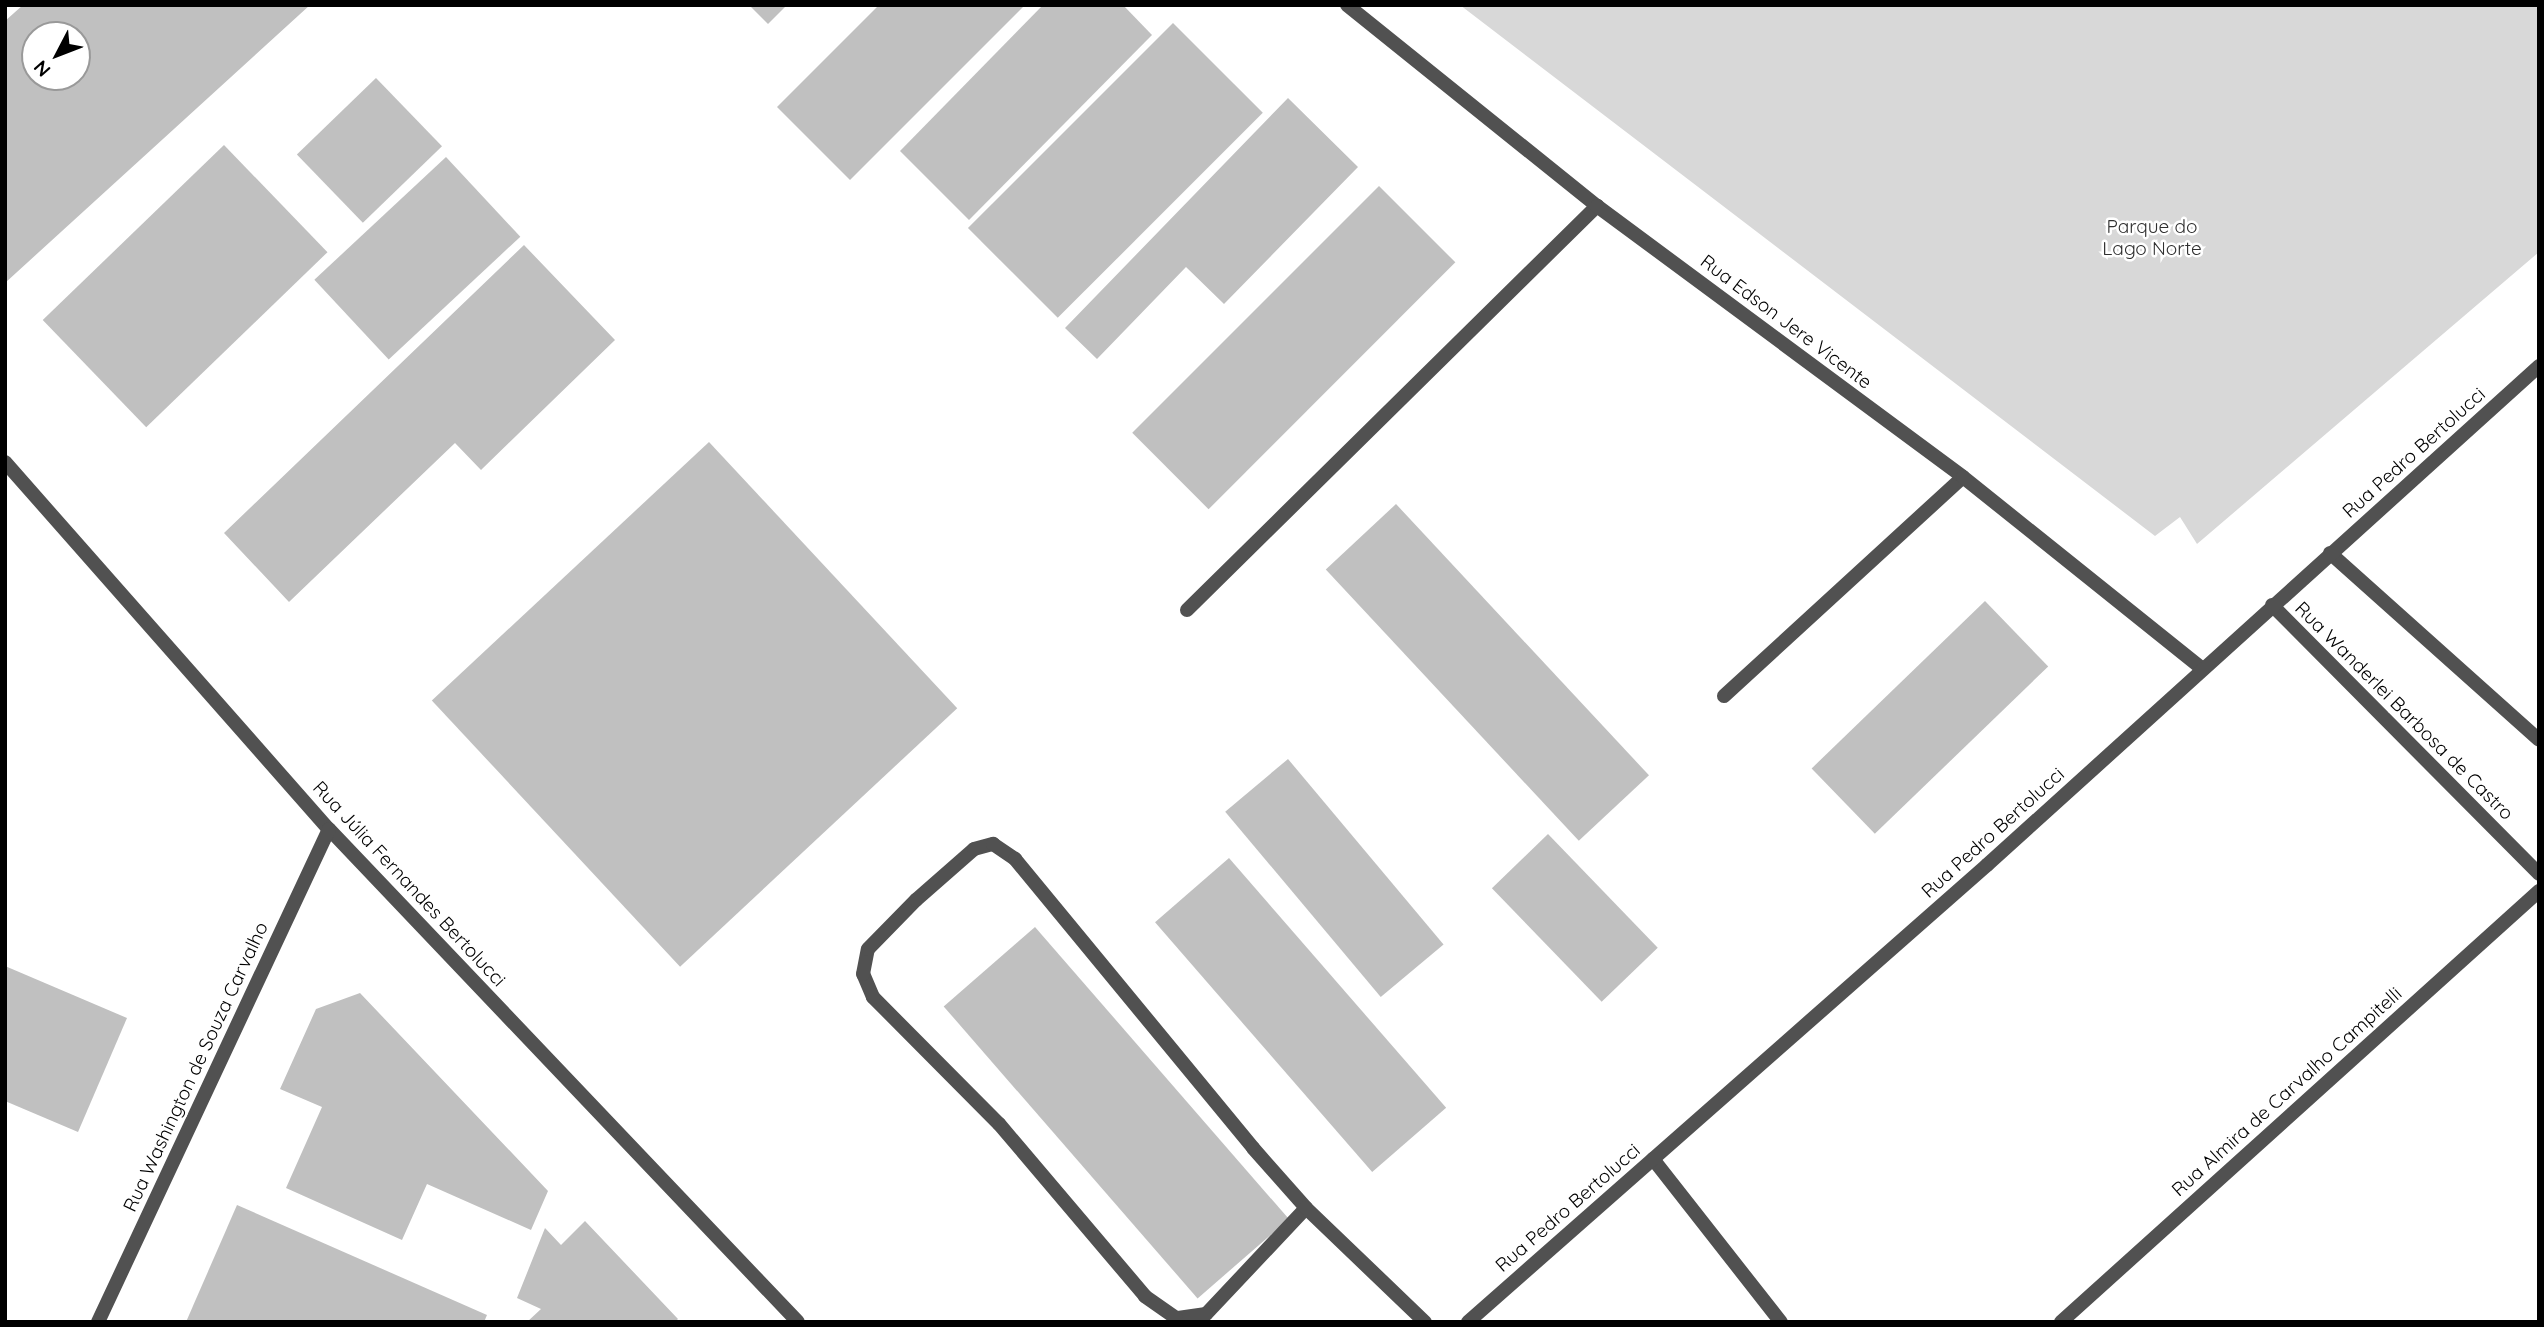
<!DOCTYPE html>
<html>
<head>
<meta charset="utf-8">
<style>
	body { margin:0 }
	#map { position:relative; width:2544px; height:1327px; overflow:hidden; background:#fff; font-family:Quicksand,sans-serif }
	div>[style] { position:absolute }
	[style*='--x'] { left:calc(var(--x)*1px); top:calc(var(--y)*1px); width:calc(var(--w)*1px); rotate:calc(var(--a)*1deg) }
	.green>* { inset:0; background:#d8d8d8 }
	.building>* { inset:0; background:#c0c0c0; transform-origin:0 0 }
	.lane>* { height:14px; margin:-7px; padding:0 7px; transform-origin:7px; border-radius:7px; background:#515151 }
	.street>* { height:14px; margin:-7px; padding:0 7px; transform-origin:7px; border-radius:7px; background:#515151 }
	span { translate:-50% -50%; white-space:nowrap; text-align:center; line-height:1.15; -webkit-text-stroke:5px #fff; paint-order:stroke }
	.park-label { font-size:19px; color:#2f2f2f }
	.street-label { font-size:19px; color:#000 }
	.frame { position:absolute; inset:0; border:7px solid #000; pointer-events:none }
	.north { position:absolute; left:21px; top:21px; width:70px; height:70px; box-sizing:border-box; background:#fff; border:2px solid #999; border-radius:50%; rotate:228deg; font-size:19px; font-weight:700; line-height:28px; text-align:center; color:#000 }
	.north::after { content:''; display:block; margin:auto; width:24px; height:32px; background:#000; clip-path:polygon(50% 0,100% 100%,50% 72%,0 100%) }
</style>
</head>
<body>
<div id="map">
	<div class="green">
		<i style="clip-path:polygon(1460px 5px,2539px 5px,2539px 252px,2197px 544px,2180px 517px,2155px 536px)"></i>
	</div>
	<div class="building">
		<i style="clip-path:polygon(evenodd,23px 5px,310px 5px,5px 283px,5px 21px,23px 5px,35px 35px,77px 35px,77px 77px,35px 77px,35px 35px)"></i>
		<i style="clip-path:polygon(749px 5px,787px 5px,768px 24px)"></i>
		<i style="clip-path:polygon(879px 5px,1025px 5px,850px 180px,777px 107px)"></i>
		<i style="clip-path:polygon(1043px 5px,1123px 5px,1152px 35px,969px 220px,900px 151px)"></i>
		<i style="left:1173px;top:23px;width:127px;height:290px;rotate:45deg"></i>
		<i style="left:376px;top:78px;width:95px;height:110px;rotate:46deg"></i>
		<i style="clip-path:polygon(1288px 98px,1358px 167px,1224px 304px,1186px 267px,1097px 359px,1065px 328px)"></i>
		<i style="left:224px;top:145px;width:149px;height:252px;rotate:46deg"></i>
		<i style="left:446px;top:157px;width:109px;height:180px;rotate:47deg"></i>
		<i style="left:1379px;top:186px;width:108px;height:349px;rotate:45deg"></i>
		<i style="clip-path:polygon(524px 245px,615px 340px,481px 470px,455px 443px,289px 602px,224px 533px)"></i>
		<i style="left:709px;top:442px;width:364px;height:379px;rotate:47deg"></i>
		<i style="left:1396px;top:504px;width:371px;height:96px;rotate:47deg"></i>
		<i style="left:1985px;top:601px;width:91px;height:241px;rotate:46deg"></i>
		<i style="left:1288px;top:759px;width:242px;height:82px;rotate:50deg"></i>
		<i style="left:1548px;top:834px;width:158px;height:78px;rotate:46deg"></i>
		<i style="left:1229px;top:858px;width:331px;height:98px;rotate:49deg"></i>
		<i style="left:1035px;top:927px;width:387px;height:121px;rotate:49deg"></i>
		<i style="clip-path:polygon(5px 966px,127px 1018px,78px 1132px,5px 1101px)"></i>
		<i style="clip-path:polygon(360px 993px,548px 1191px,531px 1230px,427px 1184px,402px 1240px,286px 1188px,322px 1107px,280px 1089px,316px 1009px)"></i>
		<i style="clip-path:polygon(237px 1205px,487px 1315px,484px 1322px,186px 1322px)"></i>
		<i style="clip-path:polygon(585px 1221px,678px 1319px,675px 1322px,527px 1322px,541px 1309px,517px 1298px,545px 1228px,561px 1245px)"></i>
	</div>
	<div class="lane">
		<i style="--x:1187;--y:610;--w:576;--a:-44.58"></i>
		<i style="--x:1724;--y:696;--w:324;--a:-42.5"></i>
		<i style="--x:1306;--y:1208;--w:146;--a:133.3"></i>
		<i style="--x:1206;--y:1314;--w:30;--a:172"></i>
		<i style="--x:1176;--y:1318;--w:38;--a:-145"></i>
		<i style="--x:1145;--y:1296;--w:226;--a:-130.3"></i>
		<i style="--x:999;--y:1124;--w:179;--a:-134.8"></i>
		<i style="--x:873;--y:997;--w:25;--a:-113"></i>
		<i style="--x:863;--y:974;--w:25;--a:-79"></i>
		<i style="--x:868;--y:949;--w:69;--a:-45.6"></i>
		<i style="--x:916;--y:900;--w:77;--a:-41.3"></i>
		<i style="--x:974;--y:849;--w:20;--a:-15"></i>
		<i style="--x:993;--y:844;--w:27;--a:34"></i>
		<i style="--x:1015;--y:859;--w:374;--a:50.5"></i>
		<i style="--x:1253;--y:1148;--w:80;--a:48.5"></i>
		<i style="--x:1306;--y:1208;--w:165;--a:43.8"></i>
	</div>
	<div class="street">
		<i style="--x:1347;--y:5;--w:321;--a:38.8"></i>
		<i style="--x:1597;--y:206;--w:455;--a:36.5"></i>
		<i style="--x:1963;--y:477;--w:307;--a:38.7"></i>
		<i style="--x:5;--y:462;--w:490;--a:48.6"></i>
		<i style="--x:329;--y:829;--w:680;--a:46.43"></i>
		<i style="--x:2330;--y:553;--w:280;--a:41.8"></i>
		<i style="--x:2272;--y:605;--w:379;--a:45.2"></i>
		<i style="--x:1653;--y:1159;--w:207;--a:51.9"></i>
		<i style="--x:98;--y:1322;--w:544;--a:-64.89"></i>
		<i style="--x:1468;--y:1322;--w:692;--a:-41.37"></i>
		<i style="--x:1987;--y:865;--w:744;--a:-42.11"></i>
		<i style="--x:2061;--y:1322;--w:644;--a:-42.04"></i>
	</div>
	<div class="park-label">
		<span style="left:2152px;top:238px">Parque do<br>Lago Norte</span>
	</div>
	<div class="street-label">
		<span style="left:1786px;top:322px;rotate:37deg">Rua Edson Jere Vicente</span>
		<span style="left:2414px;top:453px;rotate:-42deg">Rua Pedro Bertolucci</span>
		<span style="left:2404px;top:711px;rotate:45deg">Rua Wanderlei Barbosa de Castro</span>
		<span style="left:1993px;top:833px;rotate:-42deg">Rua Pedro Bertolucci</span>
		<span style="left:409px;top:884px;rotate:47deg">Rua Júlia Fernandes Bertolucci</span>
		<span style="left:196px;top:1067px;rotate:-65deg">Rua Washington de Souza Carvalho</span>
		<span style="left:2287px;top:1092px;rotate:-42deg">Rua Almira de Carvalho Campitelli</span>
		<span style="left:1568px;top:1208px;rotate:-41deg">Rua Pedro Bertolucci</span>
	</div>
	<div class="frame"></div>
	<div class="north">N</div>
</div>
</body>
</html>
